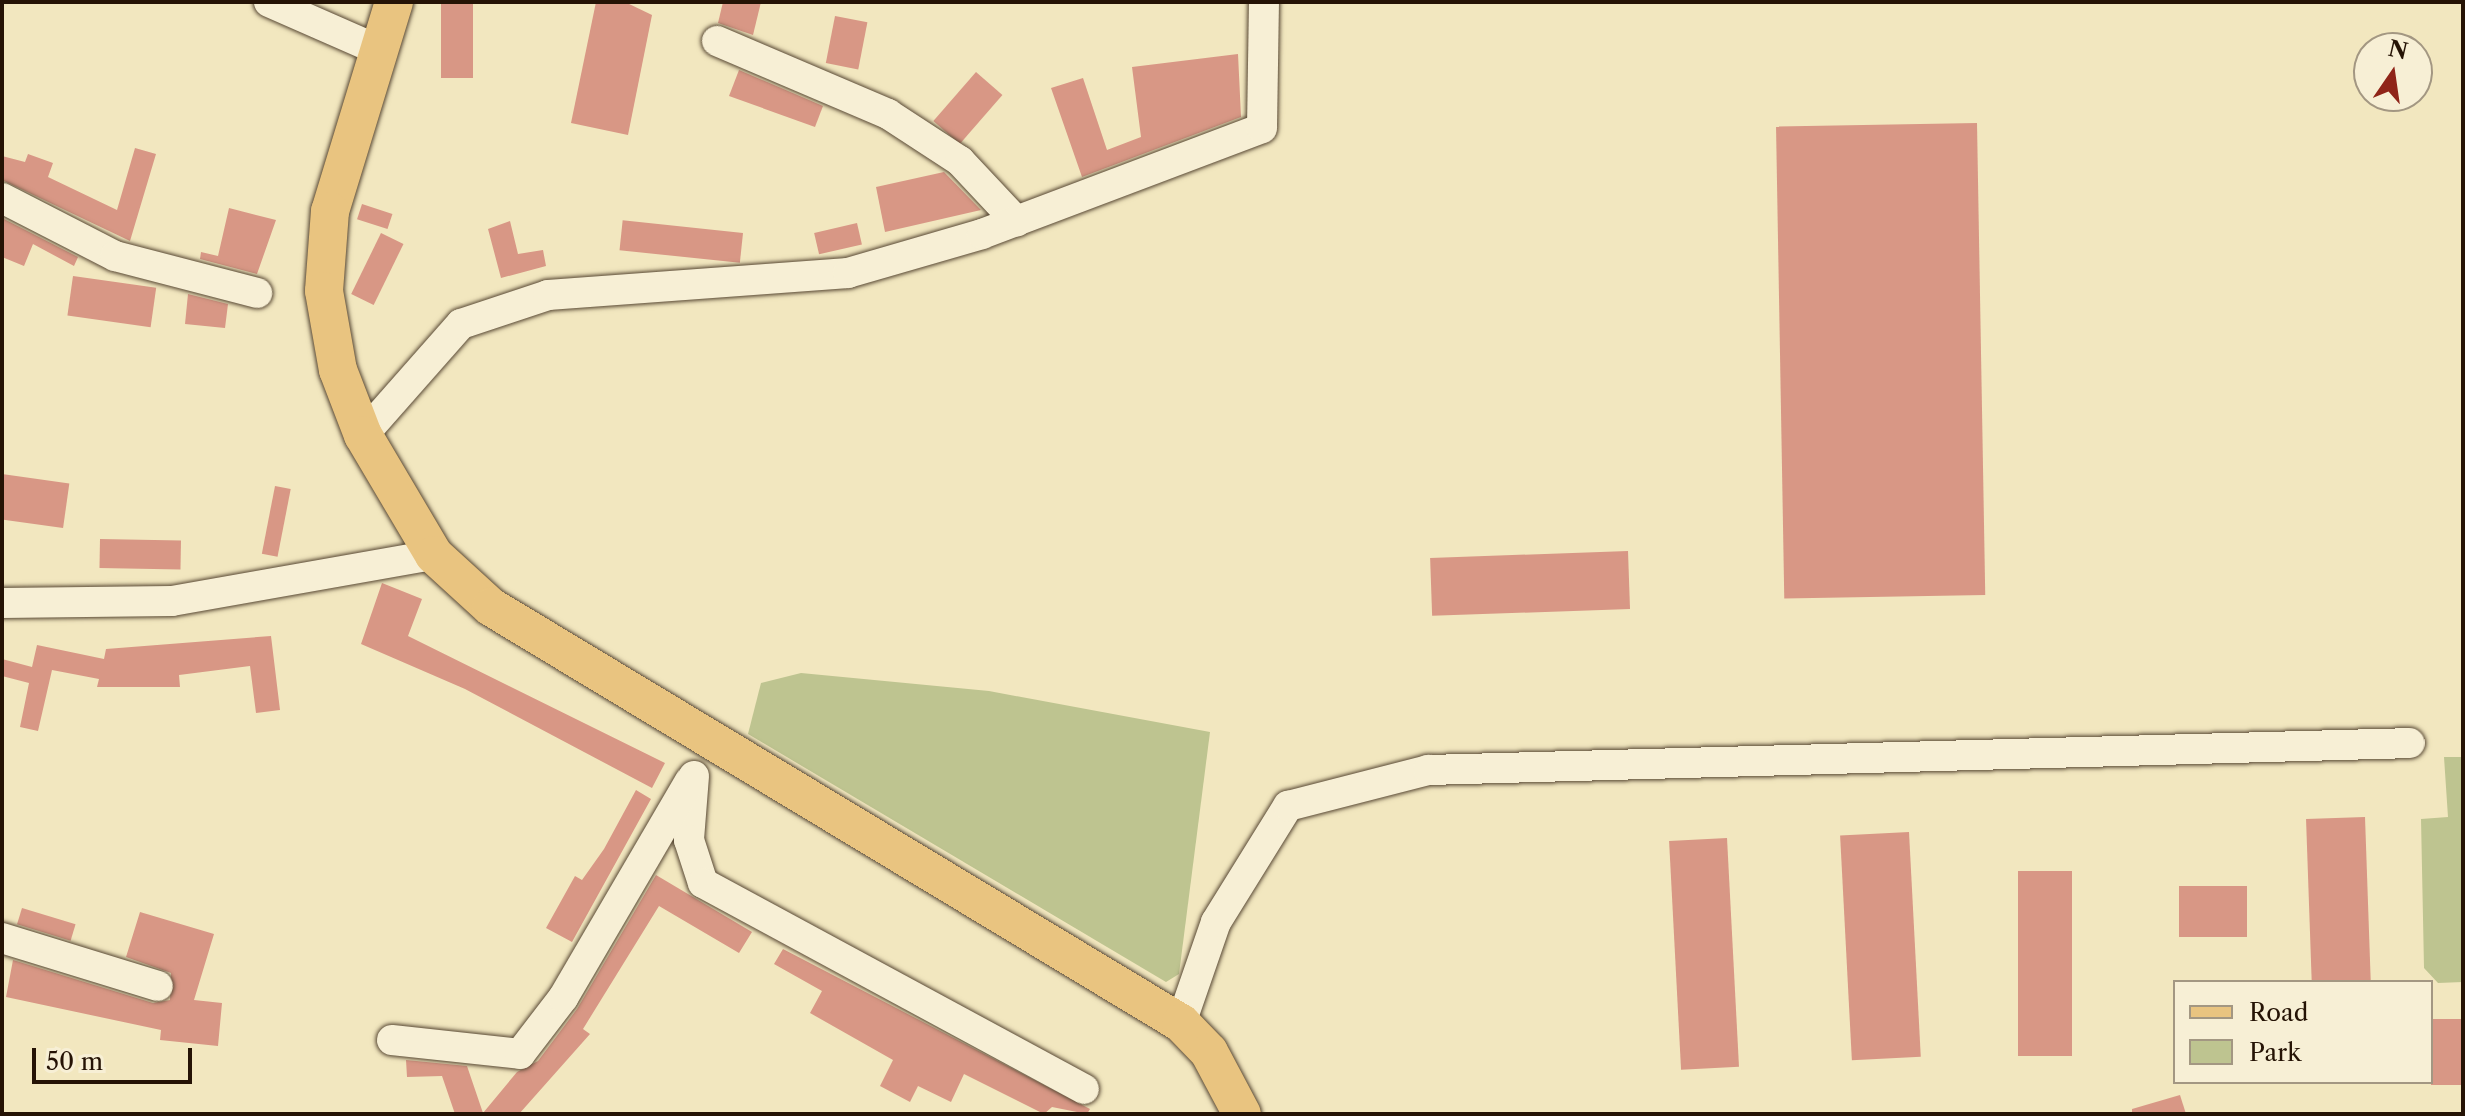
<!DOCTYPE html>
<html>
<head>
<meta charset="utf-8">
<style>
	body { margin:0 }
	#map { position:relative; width:2465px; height:1116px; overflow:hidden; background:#f2e7bf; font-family:"Libre Caslon Text",serif }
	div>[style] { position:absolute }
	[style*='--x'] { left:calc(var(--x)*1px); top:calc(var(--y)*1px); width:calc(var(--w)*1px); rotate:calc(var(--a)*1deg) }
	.green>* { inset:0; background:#bec490 }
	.building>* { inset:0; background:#d89785; transform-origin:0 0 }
	.roads { filter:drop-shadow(0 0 2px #584834) drop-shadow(0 0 2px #584834) }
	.minor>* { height:30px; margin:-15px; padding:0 15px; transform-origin:15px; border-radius:15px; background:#f7efd5 }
	.major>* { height:38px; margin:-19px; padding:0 19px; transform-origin:19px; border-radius:19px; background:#e9c480 }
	span { translate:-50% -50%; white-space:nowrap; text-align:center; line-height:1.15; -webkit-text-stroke:6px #f7efd5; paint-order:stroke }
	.frame { position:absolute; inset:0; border:4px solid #251305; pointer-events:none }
	.legend { position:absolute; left:2173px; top:980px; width:260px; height:104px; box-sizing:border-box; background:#f7efd5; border:2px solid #a39782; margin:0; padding:10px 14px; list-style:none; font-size:24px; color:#251305 }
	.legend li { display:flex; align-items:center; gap:16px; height:40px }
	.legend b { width:40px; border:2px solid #a39782 }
	.north { position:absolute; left:2353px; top:32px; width:80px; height:80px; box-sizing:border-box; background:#f7efd5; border:2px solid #a39782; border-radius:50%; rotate:13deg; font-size:22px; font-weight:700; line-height:32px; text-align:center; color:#251305 }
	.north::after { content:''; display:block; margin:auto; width:28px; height:36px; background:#8f2418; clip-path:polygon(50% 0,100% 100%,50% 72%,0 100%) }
	.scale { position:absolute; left:32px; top:1048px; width:160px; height:36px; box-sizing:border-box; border:4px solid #251305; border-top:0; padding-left:10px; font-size:24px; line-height:28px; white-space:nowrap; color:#251305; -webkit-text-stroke:6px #f7efd5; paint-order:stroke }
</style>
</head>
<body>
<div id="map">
	<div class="green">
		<i style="clip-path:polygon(801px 673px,989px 691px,1210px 732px,1179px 974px,1166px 982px,748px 734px,761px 683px)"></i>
		<i style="clip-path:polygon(2444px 757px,2463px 757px,2463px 982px,2438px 983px,2424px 968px,2421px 819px,2448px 817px)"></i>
	</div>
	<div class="building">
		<i style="left:441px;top:2px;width:32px;height:76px"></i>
		<i style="clip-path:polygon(596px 2px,625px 2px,652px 15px,628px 135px,571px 123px)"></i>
		<i style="clip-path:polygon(723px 2px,761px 2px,753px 35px,718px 23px)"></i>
		<i style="left:835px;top:16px;width:33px;height:48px;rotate:11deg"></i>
		<i style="clip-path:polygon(1238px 54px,1241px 117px,1082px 177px,1051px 88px,1083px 78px,1107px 150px,1141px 137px,1132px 67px)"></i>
		<i style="clip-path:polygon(739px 70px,823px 106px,815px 127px,729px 96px)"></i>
		<i style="left:976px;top:72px;width:35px;height:65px;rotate:41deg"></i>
		<i style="left:1977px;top:123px;width:472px;height:201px;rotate:89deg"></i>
		<i style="clip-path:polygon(135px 148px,156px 154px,130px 241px,2px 180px,2px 156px,25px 162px,28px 154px,53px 163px,48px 177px,117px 210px)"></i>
		<i style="clip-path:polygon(944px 172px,981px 210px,885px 232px,876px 187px)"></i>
		<i style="left:362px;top:204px;width:32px;height:16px;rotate:18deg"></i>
		<i style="clip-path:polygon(229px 208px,276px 220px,257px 274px,200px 259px,201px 252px,218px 256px)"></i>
		<i style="clip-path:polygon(2px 218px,78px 257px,74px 266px,33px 244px,24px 266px,2px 257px)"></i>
		<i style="clip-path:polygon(510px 221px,518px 254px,543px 250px,546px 266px,501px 278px,488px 229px)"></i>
		<i style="left:857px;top:223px;width:22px;height:44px;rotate:77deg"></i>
		<i style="left:381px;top:233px;width:25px;height:68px;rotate:26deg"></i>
		<i style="left:743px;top:233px;width:30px;height:121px;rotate:96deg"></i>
		<i style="left:73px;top:276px;width:84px;height:40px;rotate:8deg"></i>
		<i style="clip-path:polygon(188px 294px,228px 304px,225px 328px,185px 324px)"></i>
		<i style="left:2px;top:474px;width:68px;height:45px;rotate:8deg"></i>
		<i style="left:275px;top:486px;width:16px;height:69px;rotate:11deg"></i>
		<i style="left:100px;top:539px;width:81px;height:29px;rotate:1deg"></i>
		<i style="left:1628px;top:551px;width:58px;height:198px;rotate:88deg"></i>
		<i style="clip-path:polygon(382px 583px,422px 599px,408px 636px,665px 763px,652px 788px,465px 689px,361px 644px)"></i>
		<i style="clip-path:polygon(271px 636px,280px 710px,256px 713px,250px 666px,179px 675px,180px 687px,97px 687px,99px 679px,52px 670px,38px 731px,20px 727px,29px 683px,2px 676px,2px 659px,32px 667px,37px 645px,104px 659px,106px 649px)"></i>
		<i style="clip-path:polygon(636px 790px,651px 799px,572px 942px,546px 928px,575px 876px,582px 880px,604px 849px)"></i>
		<i style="left:2365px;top:817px;width:165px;height:59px;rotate:88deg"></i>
		<i style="left:1909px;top:832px;width:225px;height:69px;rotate:87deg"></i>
		<i style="left:1727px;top:838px;width:229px;height:58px;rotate:87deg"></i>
		<i style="left:2018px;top:871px;width:54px;height:185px"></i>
		<i style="clip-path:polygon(656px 875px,752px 932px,739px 953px,659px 906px,583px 1029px,590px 1034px,519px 1114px,455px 1114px,442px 1076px,407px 1077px,406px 1060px,467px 1066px,483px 1113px,517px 1072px,538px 1061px,577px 1009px)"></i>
		<i style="left:2179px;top:886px;width:68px;height:51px"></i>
		<i style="left:22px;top:908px;width:56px;height:17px;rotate:17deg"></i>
		<i style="clip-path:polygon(140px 912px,214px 934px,194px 1000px,222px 1003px,218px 1046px,160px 1040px,161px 1030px,6px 997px,13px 960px,153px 1003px,170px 1000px,171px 973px,126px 957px)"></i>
		<i style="clip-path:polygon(783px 949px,1090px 1109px,1087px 1114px,1052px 1107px,1044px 1114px,964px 1074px,951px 1102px,918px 1086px,910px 1102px,880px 1086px,893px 1060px,810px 1013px,822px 991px,774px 964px)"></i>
		<i style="left:2463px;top:1019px;width:66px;height:32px;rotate:90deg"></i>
		<i style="clip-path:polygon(2180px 1095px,2186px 1114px,2132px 1114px,2132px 1109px)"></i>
	</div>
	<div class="roads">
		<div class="minor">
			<i style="--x:269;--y:2;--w:117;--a:23.7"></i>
			<i style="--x:717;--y:41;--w:186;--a:23.1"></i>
			<i style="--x:888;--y:114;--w:86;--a:33.1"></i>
			<i style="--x:960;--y:161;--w:83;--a:46.9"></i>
			<i style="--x:2;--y:198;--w:127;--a:27.2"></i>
			<i style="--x:115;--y:256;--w:147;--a:14.6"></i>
			<i style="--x:363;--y:435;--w:148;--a:-48.6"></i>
			<i style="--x:461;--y:324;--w:92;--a:-18.4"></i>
			<i style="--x:548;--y:295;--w:301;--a:-4.2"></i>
			<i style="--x:848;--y:273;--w:140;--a:-16.2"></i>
			<i style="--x:982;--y:234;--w:299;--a:-20.7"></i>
			<i style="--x:1262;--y:128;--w:126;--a:-89.1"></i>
			<i style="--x:2;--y:603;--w:170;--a:-0.7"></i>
			<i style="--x:172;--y:601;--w:266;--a:-10"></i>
			<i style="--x:694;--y:776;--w:64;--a:94.5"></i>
			<i style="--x:689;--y:840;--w:45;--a:72"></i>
			<i style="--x:703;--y:883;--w:433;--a:28.4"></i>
			<i style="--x:2;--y:938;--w:163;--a:17.1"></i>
			<i style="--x:1181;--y:1023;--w:107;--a:-70.9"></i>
			<i style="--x:1216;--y:922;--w:137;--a:-58.2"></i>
			<i style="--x:1288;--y:806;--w:145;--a:-14.4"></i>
			<i style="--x:1428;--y:770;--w:982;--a:-1.57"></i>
			<i style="--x:392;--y:1040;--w:129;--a:6.2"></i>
			<i style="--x:520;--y:1054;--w:71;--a:-52.5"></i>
			<i style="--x:563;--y:998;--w:251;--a:-59.7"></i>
		</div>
		<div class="major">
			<i style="--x:394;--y:2;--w:219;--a:107"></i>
			<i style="--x:330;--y:211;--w:80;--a:94.3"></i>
			<i style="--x:324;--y:291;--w:80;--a:80"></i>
			<i style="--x:338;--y:370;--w:70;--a:69"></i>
			<i style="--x:363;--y:435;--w:139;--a:59.4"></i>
			<i style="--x:434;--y:555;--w:77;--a:42.4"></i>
			<i style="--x:491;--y:607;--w:806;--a:31.09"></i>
			<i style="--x:1181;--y:1023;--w:40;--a:46"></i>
			<i style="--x:1209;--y:1052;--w:70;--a:62"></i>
		</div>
	</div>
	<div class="frame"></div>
	<ul class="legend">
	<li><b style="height:10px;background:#e9c480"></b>Road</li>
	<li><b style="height:22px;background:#bec490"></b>Park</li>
	</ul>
	<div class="north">N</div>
	<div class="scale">50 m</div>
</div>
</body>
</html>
